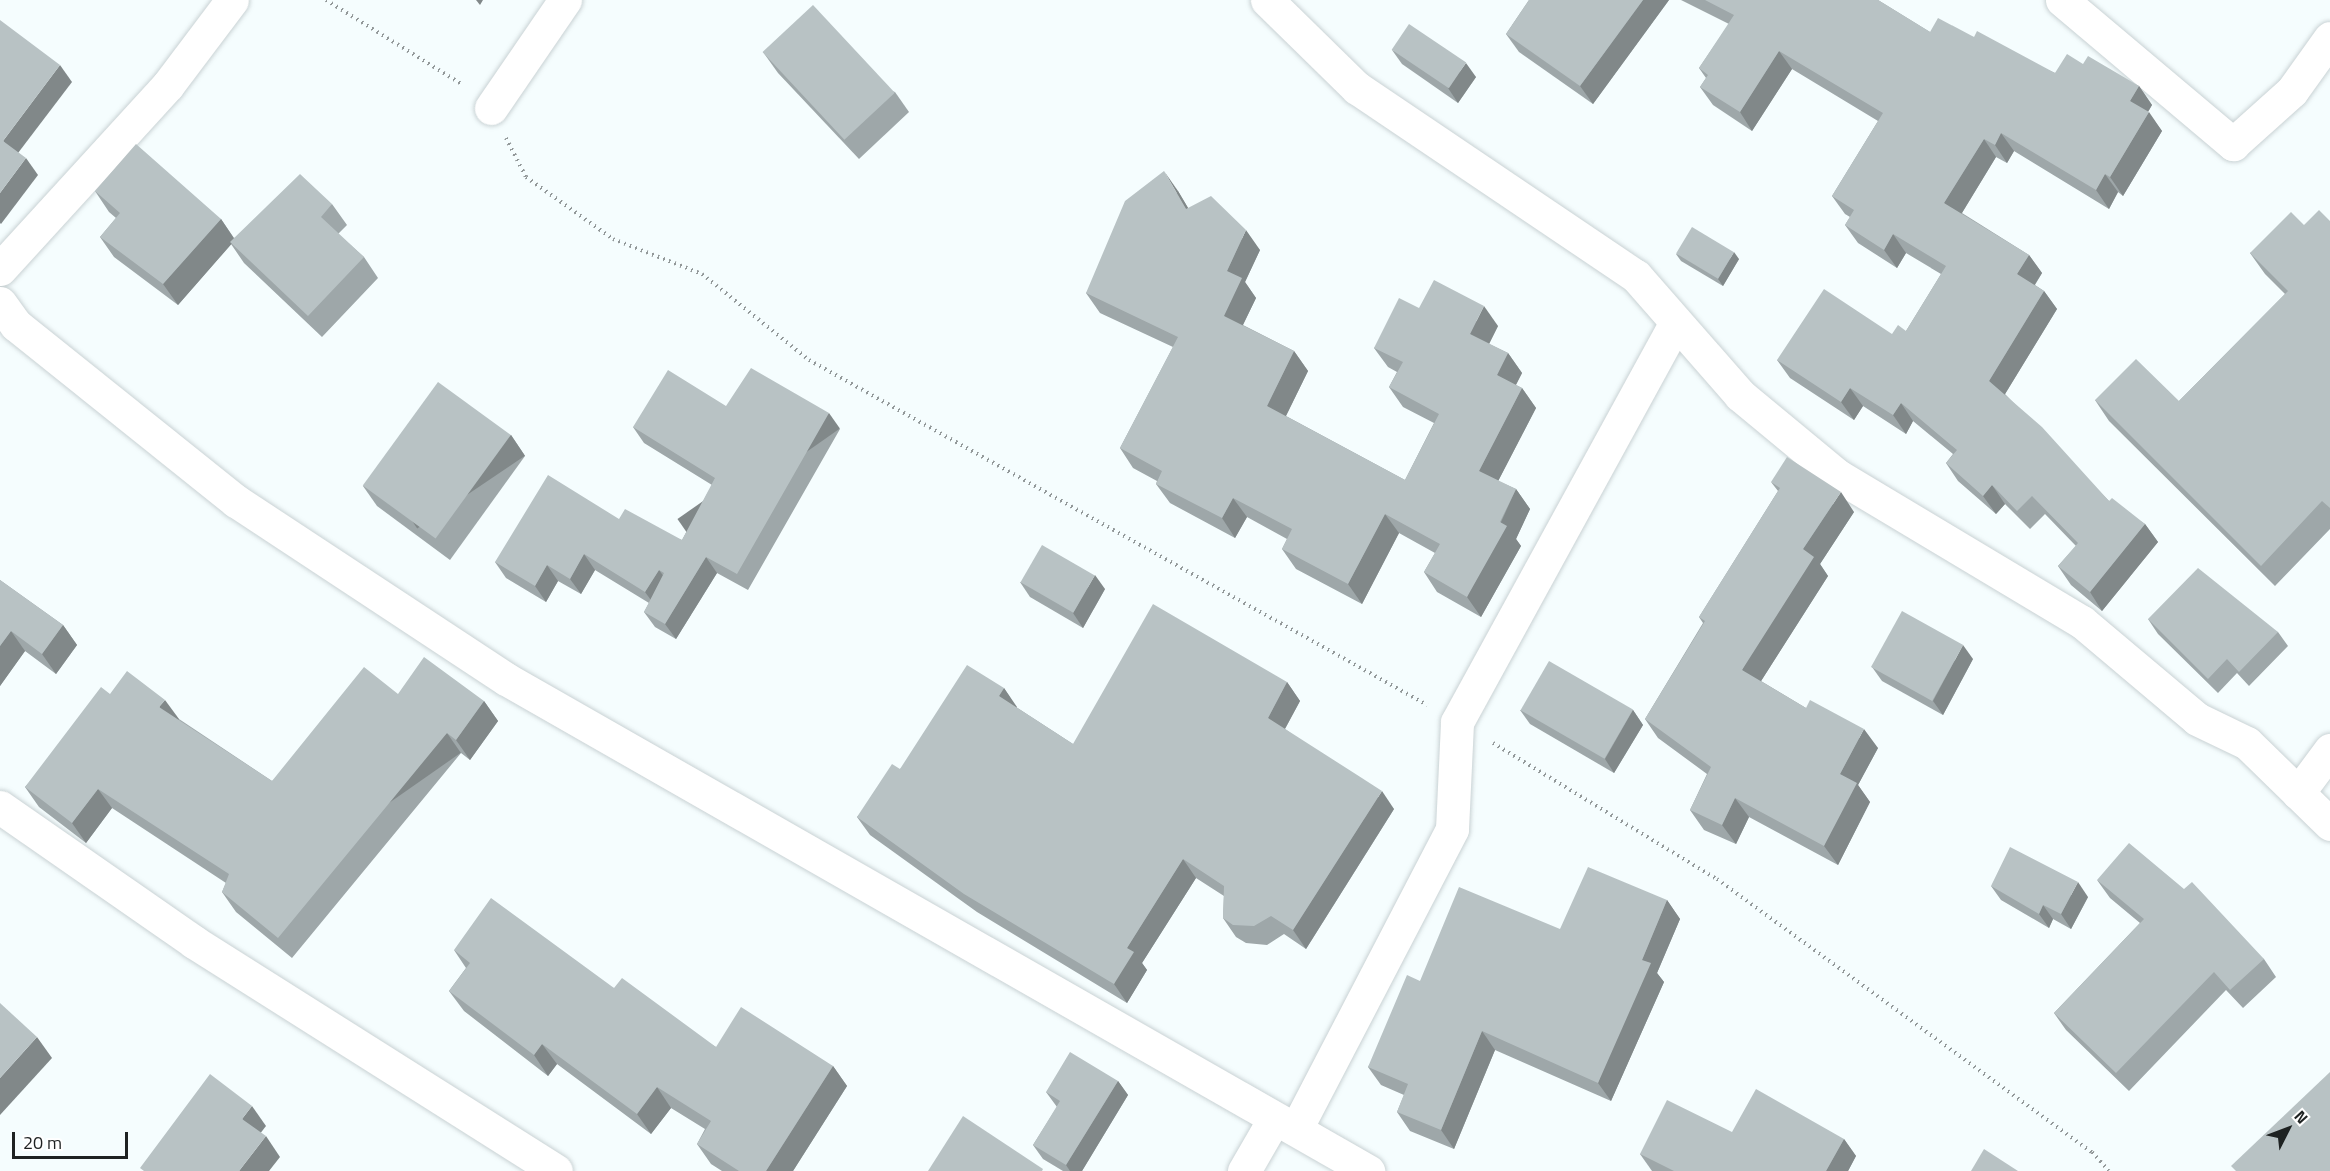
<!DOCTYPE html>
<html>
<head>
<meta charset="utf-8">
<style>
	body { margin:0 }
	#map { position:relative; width:2330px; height:1171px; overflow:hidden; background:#f5fdfe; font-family:"Titillium Web",sans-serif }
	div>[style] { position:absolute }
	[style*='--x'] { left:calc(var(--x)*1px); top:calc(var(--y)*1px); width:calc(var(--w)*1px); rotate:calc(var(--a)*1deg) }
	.path>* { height:4px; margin-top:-2px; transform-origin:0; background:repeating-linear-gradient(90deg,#929899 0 1.5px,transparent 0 6px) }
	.roads { filter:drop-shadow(0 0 2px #c9d2d4) drop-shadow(0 0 2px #c9d2d4) }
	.street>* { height:33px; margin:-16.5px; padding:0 16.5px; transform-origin:16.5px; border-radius:16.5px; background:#fff }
	.wall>* { inset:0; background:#9ea7a9 }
	.shaded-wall>* { inset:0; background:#818889; transform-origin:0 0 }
	.building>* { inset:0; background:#b8c2c4; transform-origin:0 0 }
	span { translate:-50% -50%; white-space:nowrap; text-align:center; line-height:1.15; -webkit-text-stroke:4.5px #fff; paint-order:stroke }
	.north { position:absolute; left:2258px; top:1099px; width:60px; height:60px; -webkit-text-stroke:4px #fff; paint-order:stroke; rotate:48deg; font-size:16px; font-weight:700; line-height:24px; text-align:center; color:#1e2222 }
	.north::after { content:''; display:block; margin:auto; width:21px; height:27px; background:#1e2222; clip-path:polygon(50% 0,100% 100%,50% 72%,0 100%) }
	.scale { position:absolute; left:12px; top:1132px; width:116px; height:27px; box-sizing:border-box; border:3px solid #1e2222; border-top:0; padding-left:8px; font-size:18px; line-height:21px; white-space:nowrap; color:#1e2222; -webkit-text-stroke:4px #fff; paint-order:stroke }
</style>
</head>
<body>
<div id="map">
	<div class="path">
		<i style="--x:326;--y:0;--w:161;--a:31.8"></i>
		<i style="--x:506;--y:138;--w:44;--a:62.9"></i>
		<i style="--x:526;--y:177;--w:107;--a:35.5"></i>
		<i style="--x:613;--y:239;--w:96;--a:21.5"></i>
		<i style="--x:702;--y:274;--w:137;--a:38.8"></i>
		<i style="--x:809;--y:360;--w:708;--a:29.17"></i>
		<i style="--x:1493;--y:743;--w:262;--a:31.3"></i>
		<i style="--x:1717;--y:879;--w:464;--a:36.1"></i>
		<i style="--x:2092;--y:1152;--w:25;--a:48"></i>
	</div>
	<div class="roads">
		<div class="street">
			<i style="--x:1267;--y:0;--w:126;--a:44.4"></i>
			<i style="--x:1357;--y:88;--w:336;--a:34"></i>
			<i style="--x:1636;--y:276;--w:158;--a:48.8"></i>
			<i style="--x:1740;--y:395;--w:127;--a:39.6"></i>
			<i style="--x:1838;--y:476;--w:284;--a:30.9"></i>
			<i style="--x:2082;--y:622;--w:150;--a:40.1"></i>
			<i style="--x:2197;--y:719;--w:55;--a:25.6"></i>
			<i style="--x:2247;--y:743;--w:116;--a:44.3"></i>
			<i style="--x:2062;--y:0;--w:224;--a:40.1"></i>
			<i style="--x:2233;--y:144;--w:79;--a:-41.9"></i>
			<i style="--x:2292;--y:91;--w:65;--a:-54.4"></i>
			<i style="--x:491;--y:108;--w:131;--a:-55.6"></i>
			<i style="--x:0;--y:269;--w:249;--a:-47.6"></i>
			<i style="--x:168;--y:85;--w:106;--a:-53"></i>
			<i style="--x:0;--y:303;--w:27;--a:54"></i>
			<i style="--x:16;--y:325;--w:282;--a:38.7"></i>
			<i style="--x:236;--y:501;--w:323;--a:33.4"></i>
			<i style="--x:506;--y:679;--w:993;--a:29.72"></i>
			<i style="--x:2298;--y:793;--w:54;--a:-53.3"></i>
			<i style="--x:0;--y:807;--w:236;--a:34.8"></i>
			<i style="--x:194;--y:942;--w:428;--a:32.3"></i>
			<i style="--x:1296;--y:1129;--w:338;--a:-62.5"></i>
			<i style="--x:1452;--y:829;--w:107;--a:-87.3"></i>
			<i style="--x:1457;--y:722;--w:454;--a:-61.3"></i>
			<i style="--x:1244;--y:1171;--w:60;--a:-60"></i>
		</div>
	</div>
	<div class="wall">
		<i style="clip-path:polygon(1529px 0,1669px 0,1593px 104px,1519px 52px,1506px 34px)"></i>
		<i style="clip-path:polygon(1681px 0,1878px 0,1930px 32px,1974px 37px,2055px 73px,2083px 64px,2139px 86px,2152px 105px,2148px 112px,2162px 131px,2123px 196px,2118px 192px,2109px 209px,2014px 151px,2007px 163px,1996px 157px,1962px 213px,2029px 255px,2042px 273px,2035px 285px,2044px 291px,2057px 309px,2005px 394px,2109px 501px,2145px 524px,2158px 542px,2102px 611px,2071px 585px,2058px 566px,2076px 546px,2045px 514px,2030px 529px,2005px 504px,1996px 514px,1958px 481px,1946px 463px,1953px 454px,1913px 421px,1906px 434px,1863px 406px,1854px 420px,1790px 378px,1777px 360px,1906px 331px,1941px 274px,1906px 253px,1897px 268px,1858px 243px,1845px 225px,1850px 217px,1845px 214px,1832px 196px,1878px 121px,1792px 69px,1752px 131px,1713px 105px,1700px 87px,1706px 78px,1699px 68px,1729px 24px)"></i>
		<i style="clip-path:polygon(1392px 50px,1476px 77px,1458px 103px,1402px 64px)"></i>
		<i style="clip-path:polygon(763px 52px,895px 92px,909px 112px,859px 159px,778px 73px)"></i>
		<i style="clip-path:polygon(95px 191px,221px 219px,234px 238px,332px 204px,347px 225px,338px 234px,364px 257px,378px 278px,322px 337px,244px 263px,231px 244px,178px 305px,114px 257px,100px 237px,116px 218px,109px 212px)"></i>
		<i style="clip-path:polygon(1178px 191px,1188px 208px,1260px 250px,1245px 282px,1256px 298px,1243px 325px,1294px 351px,1308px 371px,1286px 416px,1405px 480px,1434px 423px,1403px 407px,1389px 387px,1397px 372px,1388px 367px,1374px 348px,1419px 308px,1498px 326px,1489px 344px,1508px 353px,1522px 373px,1516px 385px,1522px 388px,1536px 408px,1498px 481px,1516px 489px,1530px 509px,1516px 539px,1521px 546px,1481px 617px,1437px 592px,1424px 572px,1435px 553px,1399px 533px,1362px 604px,1296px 569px,1282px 549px,1287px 539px,1247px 517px,1235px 538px,1170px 503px,1156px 484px,1157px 481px,1133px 468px,1120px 448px,1173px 347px,1100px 313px,1086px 293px)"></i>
		<i style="clip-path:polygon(2330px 221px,2330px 529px,2275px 586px,2109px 421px,2095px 400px,2179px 401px,2285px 294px,2265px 274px,2250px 253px,2304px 225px)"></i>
		<i style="clip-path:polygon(1676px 254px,1739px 259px,1723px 286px,1681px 261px)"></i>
		<i style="clip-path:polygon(726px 406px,840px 429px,748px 590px,717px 573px,676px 639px,655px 627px,644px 612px,649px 603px,595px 570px,581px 594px,558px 581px,546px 602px,506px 578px,495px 562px,619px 519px,682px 540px,712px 485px,644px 443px,633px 427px)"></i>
		<i style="clip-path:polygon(511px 435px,525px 456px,450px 560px,377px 506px,363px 486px)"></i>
		<i style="clip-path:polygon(1771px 482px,1854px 512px,1820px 564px,1828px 576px,1761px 681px,1806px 708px,1878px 748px,1858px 785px,1870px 802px,1838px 865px,1749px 817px,1736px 844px,1704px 830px,1690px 810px,1707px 774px,1658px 738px,1645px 719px,1703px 623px,1699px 617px,1778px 491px)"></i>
		<i style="clip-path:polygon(0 580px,63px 625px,77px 645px,56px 674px,25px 651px,0 686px)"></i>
		<i style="clip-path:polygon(1020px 582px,1105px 589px,1083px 628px,1030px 597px)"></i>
		<i style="clip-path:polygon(2148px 619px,2278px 632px,2288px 646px,2249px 686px,2237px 673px,2218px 693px,2158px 634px)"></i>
		<i style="clip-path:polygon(1973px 659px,1943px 715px,1882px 681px,1872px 667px)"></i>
		<i style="clip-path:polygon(1287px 682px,1300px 701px,1285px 729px,1394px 809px,1306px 949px,1284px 934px,1267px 945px,1246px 943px,1236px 937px,1223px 918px,1224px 896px,1196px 878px,1142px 963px,1147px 970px,1127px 1003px,977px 912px,870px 835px,857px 817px,900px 769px,1004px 688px,1016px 707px,1073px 744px)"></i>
		<i style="clip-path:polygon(110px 694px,179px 719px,272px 781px,398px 694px,484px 701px,498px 721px,470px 760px,461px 753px,292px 958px,236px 912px,222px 892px,226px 883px,112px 808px,86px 843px,39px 807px,25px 787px)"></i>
		<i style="clip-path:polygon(1520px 710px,1633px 710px,1643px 725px,1614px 773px,1530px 724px)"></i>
		<i style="clip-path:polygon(2097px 880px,2264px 959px,2276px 977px,2243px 1008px,2226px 990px,2129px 1091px,2066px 1030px,2054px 1013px,2140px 923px,2110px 898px)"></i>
		<i style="clip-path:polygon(1991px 886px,2088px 897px,2071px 929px,2053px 919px,2049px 928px,2001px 900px)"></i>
		<i style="clip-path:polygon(1667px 900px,1680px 919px,1657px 973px,1664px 982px,1611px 1101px,1495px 1050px,1454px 1149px,1410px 1131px,1397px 1112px,1404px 1095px,1381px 1085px,1368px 1067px,1420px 981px,1560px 929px)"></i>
		<i style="clip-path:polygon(454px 950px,614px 988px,716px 1047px,833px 1066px,847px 1086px,793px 1171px,722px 1171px,711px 1164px,697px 1144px,705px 1129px,671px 1108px,651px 1134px,557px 1064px,548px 1076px,464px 1011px,449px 991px,466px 968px)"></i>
		<i style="clip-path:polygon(1118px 1081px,1128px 1095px,1082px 1171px,1063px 1171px,1043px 1159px,1033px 1145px,1057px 1107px,1046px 1092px)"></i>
		<i style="clip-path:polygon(1732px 1132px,1844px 1139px,1856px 1156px,1848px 1171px,1652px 1171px,1640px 1154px)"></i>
	</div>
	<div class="shaded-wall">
		<i style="clip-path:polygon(476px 0,483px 0,480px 5px)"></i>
		<i style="clip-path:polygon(1643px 0,1669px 0,1593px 104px,1580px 86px)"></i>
		<i style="clip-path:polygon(1779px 51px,1792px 69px,1752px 131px,1740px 112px)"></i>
		<i style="clip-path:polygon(1466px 63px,1476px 77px,1458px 103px,1448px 88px)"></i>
		<i style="clip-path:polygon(60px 65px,72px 82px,15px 157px,3px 141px)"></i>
		<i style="clip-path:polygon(2139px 86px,2152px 105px,2143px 120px,2130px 101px)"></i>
		<i style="clip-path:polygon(2149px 112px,2162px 131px,2123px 196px,2110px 177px)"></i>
		<i style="clip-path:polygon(2001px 133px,2014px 151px,2007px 163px,1995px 145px)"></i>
		<i style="clip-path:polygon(1984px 139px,1996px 157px,1957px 221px,1944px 203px)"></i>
		<i style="clip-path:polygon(26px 158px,38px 175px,1px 224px,0 223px,0 193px)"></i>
		<i style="clip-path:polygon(1164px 171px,1178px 191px,1200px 228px,1186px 209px)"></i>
		<i style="clip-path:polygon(2105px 174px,2118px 192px,2109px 209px,2096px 190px)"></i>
		<i style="clip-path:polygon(221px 219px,235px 240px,178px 305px,163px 284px)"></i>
		<i style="clip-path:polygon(1246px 230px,1260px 250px,1245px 282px,1256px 298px,1238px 335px,1224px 316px,1227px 271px)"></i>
		<i style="clip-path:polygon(1893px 234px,1906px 253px,1897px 268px,1884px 250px)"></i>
		<i style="clip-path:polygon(1734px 252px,1739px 259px,1723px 286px,1718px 279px)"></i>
		<i style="clip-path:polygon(2029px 255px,2042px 273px,2030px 292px,2017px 274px)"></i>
		<i style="clip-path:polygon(2044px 291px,2057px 309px,2002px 399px,1989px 381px)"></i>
		<i style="clip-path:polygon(1484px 306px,1498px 326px,1484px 354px,1470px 334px)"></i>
		<i style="clip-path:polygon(1294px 351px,1308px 371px,1281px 426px,1267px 406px)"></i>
		<i style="clip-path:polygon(1508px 353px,1522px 373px,1511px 394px,1497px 375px)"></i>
		<i style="clip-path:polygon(1522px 388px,1536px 408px,1493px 491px,1479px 471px)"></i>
		<i style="clip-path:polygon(1850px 388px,1863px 406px,1854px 420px,1841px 402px)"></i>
		<i style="clip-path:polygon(1901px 403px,1913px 421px,1906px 434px,1893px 415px)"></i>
		<i style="left:829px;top:413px;width:19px;height:185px;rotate:55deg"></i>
		<i style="left:511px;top:435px;width:25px;height:130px;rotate:56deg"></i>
		<i style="clip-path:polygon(1992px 485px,2005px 504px,1996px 514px,1983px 496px)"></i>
		<i style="clip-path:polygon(1516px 489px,1530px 509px,1516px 539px,1521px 546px,1481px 617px,1467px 597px)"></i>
		<i style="clip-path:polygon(1841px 492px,1854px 512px,1820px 564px,1828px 576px,1756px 689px,1742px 670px,1803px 549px)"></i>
		<i style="clip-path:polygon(1233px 498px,1247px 517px,1235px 538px,1222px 518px)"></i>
		<i style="clip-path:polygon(1385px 514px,1399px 533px,1362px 604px,1348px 584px)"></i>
		<i style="clip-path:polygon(2145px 524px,2158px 542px,2102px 611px,2090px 592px)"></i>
		<i style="clip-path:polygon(584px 554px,595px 570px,581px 594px,570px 579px)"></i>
		<i style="clip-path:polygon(706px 557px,717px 573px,676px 639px,665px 624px)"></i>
		<i style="clip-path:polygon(547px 565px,558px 581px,546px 602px,535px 586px)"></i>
		<i style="clip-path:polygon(659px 570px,670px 585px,656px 607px,645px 592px)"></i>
		<i style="clip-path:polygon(1095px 575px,1105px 589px,1083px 628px,1073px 613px)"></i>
		<i style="clip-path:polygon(63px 625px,77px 645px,56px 674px,42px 654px)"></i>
		<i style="clip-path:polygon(11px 631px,25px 651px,0 686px,0 646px)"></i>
		<i style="clip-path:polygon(1963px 645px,1973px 659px,1943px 715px,1933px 701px)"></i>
		<i style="clip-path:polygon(1287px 682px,1300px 701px,1281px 736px,1268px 718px)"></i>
		<i style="clip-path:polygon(1004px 688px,1017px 707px,1012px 715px,999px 696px)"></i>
		<i style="clip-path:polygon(165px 700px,179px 719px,173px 727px,159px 707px)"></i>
		<i style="clip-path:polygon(484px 701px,498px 721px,470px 760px,456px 740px)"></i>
		<i style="clip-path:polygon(1633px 710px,1643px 725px,1614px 773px,1605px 759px)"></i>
		<i style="clip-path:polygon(1864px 729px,1878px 748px,1858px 785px,1870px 802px,1838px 865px,1824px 846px,1840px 774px)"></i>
		<i style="left:447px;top:733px;width:24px;height:266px;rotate:55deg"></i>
		<i style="clip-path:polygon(98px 789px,112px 808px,86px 843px,72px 823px)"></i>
		<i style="clip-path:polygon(1382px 791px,1394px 809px,1306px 949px,1293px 930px)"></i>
		<i style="clip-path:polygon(1735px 798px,1749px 817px,1736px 844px,1722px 825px)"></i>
		<i style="clip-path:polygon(1183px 859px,1196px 878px,1142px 963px,1147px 970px,1127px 1003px,1114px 984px,1127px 948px)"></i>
		<i style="clip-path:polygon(2078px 882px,2088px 897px,2071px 929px,2061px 914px)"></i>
		<i style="clip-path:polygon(1667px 900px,1680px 919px,1657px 973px,1664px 982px,1611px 1101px,1598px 1083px,1642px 960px)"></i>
		<i style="clip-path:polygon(2043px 905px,2053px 919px,2049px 928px,2039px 914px)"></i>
		<i style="clip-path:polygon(1482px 1031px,1495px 1050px,1454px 1149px,1441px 1130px)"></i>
		<i style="clip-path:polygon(37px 1037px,52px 1058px,0 1115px,0 1078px)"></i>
		<i style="clip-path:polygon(542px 1044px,557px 1064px,548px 1076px,534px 1055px)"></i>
		<i style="clip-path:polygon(833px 1066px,847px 1086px,793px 1171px,766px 1171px)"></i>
		<i style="clip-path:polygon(1118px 1081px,1128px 1095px,1082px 1171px,1070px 1171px,1066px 1165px)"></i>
		<i style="clip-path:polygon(657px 1087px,671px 1108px,651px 1134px,637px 1114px)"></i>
		<i style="clip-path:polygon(252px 1106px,266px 1126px,256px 1139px,242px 1119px)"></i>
		<i style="clip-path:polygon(266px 1136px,280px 1157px,269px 1171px,239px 1171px)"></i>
		<i style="clip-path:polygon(1844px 1139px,1856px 1156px,1848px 1171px,1826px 1171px)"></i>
	</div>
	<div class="building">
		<i style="clip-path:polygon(1529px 0,1643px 0,1580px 86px,1506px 34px)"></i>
		<i style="clip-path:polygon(1705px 0,1878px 0,1930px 32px,1938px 18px,1974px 37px,1977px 31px,2055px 73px,2067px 54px,2083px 64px,2088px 56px,2139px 86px,2130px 101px,2149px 112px,2110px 177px,2105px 174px,2096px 190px,2001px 133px,1995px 145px,1984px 139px,1944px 203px,2029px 255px,2017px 274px,2044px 291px,1989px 381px,2042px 427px,2109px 501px,2112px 498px,2145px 524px,2090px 592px,2058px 566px,2078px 543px,2032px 496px,2017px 511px,1992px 485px,1983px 496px,1946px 463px,1957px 450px,1901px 403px,1893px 415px,1850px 388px,1841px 402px,1777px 360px,1824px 289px,1892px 334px,1898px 325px,1906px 331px,1946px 266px,1893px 234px,1884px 250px,1845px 225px,1854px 210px,1832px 196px,1883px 113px,1779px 51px,1740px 112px,1700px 87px,1708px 75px,1699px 68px,1734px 15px)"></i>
		<i style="left:813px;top:5px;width:120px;height:69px;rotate:47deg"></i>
		<i style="clip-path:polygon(0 20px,60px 65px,3px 141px,26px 158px,0 193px)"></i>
		<i style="left:1409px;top:24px;width:69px;height:31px;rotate:34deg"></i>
		<i style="clip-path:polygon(136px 144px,221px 219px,163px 284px,100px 237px,120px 213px,95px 191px)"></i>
		<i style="clip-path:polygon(1164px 171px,1186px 209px,1211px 196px,1246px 230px,1227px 271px,1242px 278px,1224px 316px,1294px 351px,1267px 406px,1405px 480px,1439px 414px,1389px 387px,1403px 362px,1374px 348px,1399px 298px,1419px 308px,1434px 280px,1484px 306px,1470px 334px,1508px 353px,1497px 375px,1522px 388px,1479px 471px,1516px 489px,1500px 522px,1507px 526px,1467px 597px,1424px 572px,1440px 544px,1385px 514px,1348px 584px,1282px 549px,1292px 529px,1233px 498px,1222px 518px,1156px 484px,1162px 471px,1120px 448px,1178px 337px,1086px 293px,1125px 201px)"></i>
		<i style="clip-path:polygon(300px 174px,332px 204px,321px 217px,364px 257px,308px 316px,230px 242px)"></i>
		<i style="clip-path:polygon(2319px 210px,2330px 221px,2330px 508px,2322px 501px,2261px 566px,2095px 400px,2136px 359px,2179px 401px,2288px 291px,2250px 253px,2291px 212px,2304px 225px)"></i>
		<i style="left:1692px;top:227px;width:49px;height:31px;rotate:31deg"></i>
		<i style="clip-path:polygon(751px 368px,829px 413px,737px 574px,706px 557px,665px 624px,644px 612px,664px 573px,659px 570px,645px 592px,584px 554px,570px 579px,547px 565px,535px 586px,495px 562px,548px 475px,619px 519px,625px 509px,682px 540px,715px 478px,633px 427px,668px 370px,726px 406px)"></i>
		<i style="left:438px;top:382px;width:90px;height:128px;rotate:36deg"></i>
		<i style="clip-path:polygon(1787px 457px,1841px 492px,1803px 549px,1814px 557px,1742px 670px,1806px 708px,1810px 700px,1864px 729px,1840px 774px,1857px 783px,1824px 846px,1735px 798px,1722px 825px,1690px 810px,1711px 767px,1645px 719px,1705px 621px,1699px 617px,1780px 488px,1771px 482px)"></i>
		<i style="left:1042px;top:545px;width:61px;height:43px;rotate:30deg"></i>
		<i style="clip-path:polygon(2198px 568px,2278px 632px,2239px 672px,2227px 659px,2208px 679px,2148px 619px)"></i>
		<i style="clip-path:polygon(0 580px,63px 625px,42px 654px,11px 631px,0 646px)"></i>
		<i style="clip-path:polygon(1153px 604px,1287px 682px,1268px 718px,1382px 791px,1293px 930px,1271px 916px,1254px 926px,1233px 925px,1223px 918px,1224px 886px,1183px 859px,1127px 948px,1134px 952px,1114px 984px,964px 894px,857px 817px,892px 764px,900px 769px,967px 665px,1004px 688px,999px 696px,1073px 744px)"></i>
		<i style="left:1902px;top:611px;width:70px;height:64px;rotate:29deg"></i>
		<i style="clip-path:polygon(424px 657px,484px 701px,456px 740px,447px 733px,278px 938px,222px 892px,229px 874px,98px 789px,72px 823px,25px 787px,101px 687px,110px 694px,127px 671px,165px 700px,159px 707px,272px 781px,364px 667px,398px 694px)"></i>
		<i style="left:1549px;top:661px;width:97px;height:57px;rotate:30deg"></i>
		<i style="clip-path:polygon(2129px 843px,2184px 889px,2192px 882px,2264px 959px,2230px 990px,2214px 972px,2116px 1073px,2054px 1013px,2144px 919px,2097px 880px)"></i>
		<i style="clip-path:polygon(2010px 847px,2078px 882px,2061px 914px,2043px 905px,2039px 914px,1991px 886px)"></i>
		<i style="clip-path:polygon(1588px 867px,1667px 900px,1642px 960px,1651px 963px,1598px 1083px,1482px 1031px,1441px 1130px,1397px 1112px,1408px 1084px,1368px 1067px,1407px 975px,1420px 981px,1459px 887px,1560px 929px)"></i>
		<i style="clip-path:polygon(491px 898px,614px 988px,622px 978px,716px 1047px,741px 1007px,833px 1066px,766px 1171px,739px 1171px,697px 1144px,711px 1121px,657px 1087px,637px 1114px,542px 1044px,534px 1055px,449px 991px,470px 963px,454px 950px)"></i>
		<i style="clip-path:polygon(0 1003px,37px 1037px,0 1078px)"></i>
		<i style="clip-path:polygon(1070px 1052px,1118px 1081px,1066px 1165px,1033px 1145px,1060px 1101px,1046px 1092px)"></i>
		<i style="clip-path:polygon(2330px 1072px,2330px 1171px,2236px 1171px,2231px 1166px)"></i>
		<i style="clip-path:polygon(210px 1074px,252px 1106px,242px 1119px,266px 1136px,239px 1171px,144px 1171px,140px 1168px)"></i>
		<i style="clip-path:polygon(1756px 1089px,1844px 1139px,1826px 1171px,1674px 1171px,1640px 1154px,1667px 1100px,1732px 1132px)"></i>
		<i style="clip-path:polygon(963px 1116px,1043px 1169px,1042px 1171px,928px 1171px)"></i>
		<i style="clip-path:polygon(1984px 1149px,2018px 1171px,1971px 1171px)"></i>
	</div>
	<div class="north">N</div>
	<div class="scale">20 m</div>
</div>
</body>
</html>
